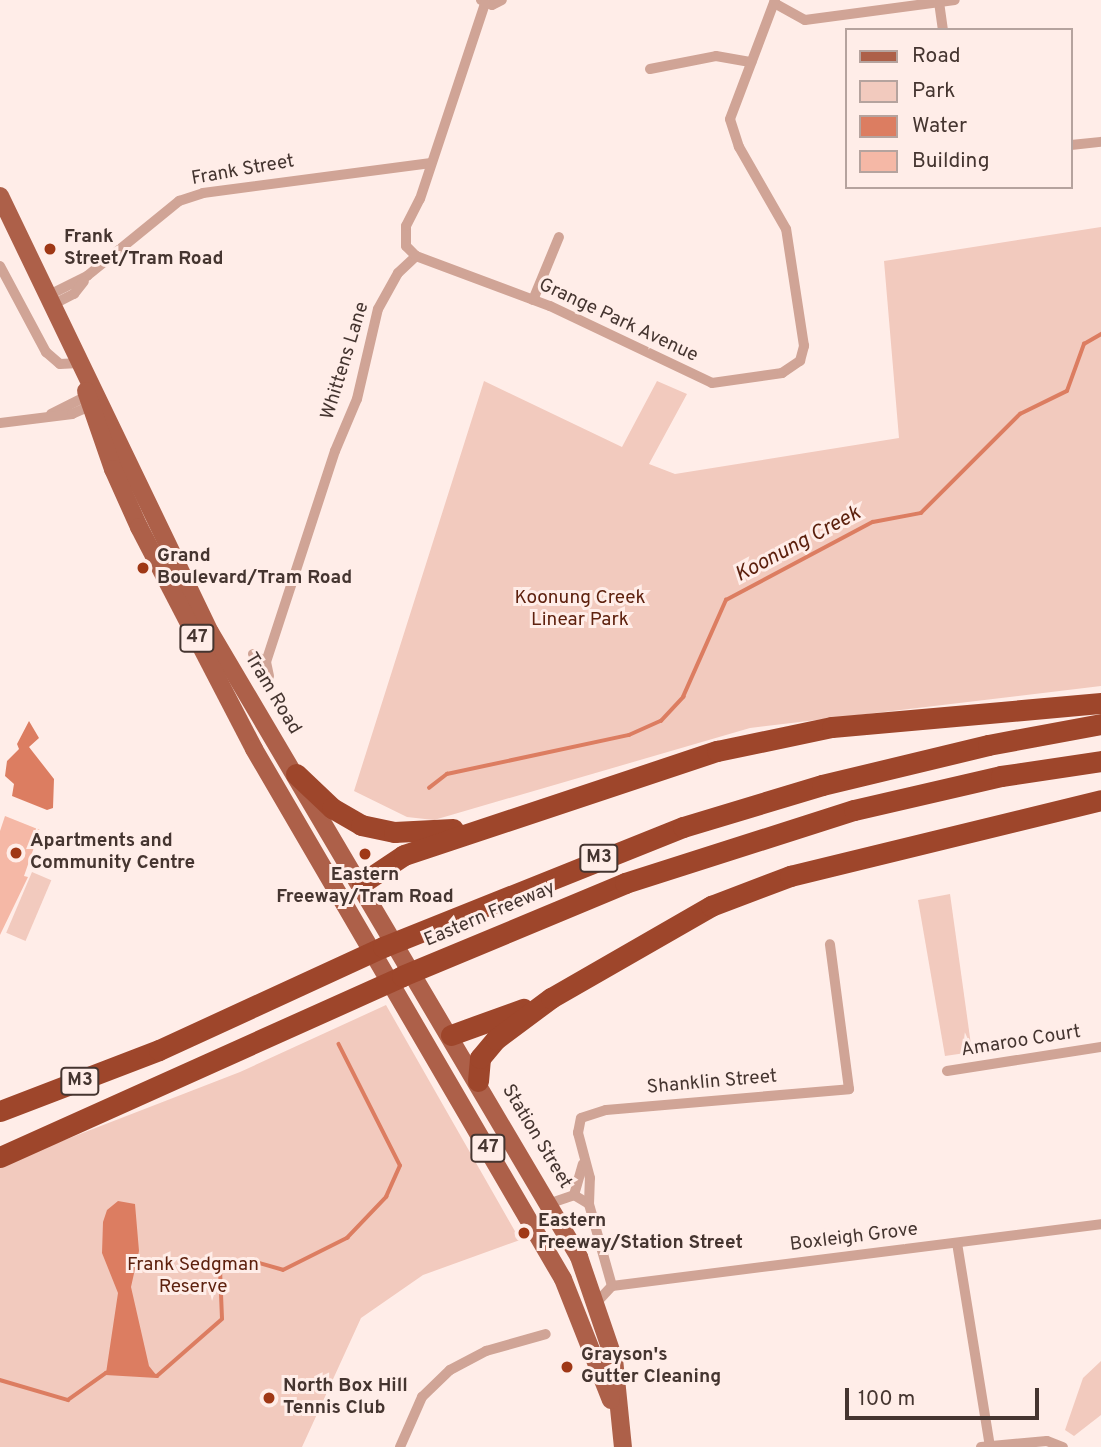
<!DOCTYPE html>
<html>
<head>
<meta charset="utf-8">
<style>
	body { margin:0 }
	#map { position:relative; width:1101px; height:1447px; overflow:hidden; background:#ffede8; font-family:Overpass,sans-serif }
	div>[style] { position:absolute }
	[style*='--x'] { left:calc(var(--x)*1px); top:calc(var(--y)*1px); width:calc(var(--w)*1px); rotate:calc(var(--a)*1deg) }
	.green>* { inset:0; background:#f2cabe; transform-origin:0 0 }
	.water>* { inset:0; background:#dc7d61 }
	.stream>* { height:3.5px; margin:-1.75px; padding:0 1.75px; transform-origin:1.75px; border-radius:1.75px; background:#dc7d61 }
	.building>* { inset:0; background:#f5b8a6 }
	.street>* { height:10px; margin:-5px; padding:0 5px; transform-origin:5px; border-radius:5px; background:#d0a496 }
	.primary>* { height:18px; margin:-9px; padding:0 9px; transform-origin:9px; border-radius:9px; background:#ad6049 }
	.highway>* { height:21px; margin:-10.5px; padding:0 10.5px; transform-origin:10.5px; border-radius:10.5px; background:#9e462b }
	.dots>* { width:19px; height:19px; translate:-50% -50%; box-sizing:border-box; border:4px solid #ffede8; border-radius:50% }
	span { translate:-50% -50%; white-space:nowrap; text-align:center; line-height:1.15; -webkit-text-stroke:6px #ffede8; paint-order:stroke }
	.shield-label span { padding:2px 5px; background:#ffede8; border:2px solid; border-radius:5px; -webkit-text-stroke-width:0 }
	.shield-label { font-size:18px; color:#453530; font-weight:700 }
	.street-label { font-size:19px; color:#453530 }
	.poi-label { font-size:19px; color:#453530; font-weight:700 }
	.left { translate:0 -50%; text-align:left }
	.park-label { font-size:19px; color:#5e210e }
	.water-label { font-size:21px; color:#5b1f0c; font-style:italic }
	.legend { position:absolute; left:845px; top:28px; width:228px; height:161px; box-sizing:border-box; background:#ffede8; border:2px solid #b5a39e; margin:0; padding:9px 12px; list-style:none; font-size:21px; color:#453530 }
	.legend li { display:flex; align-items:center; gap:14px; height:35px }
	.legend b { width:35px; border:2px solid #b5a39e }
	.scale { position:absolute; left:845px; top:1388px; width:194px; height:32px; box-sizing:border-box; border:4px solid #453530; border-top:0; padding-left:9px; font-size:21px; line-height:24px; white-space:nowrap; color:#453530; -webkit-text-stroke:5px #ffede8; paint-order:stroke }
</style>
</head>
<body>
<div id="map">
	<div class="green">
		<i style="clip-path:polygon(1101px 227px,1101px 686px,750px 728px,434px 820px,407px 817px,354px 791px,484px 381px,622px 447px,657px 381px,687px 394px,649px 464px,675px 474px,899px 438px,884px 261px)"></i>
		<i style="left:32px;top:872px;width:21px;height:66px;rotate:23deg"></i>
		<i style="clip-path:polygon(950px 894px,972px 1052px,945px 1056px,918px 900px)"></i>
		<i style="clip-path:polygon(386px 1005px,520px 1240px,423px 1275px,361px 1318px,302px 1447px,0 1447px,0 1165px,240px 1072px)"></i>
		<i style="clip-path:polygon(1101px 1361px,1101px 1415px,1074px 1436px,1065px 1430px,1083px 1378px)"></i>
	</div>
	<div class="water">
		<i style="clip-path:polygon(29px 721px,39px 738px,29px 747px,54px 779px,53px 808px,47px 810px,12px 796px,14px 784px,5px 776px,7px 761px,19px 749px,17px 744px)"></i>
		<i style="clip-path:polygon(118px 1201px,135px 1204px,139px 1251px,131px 1287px,149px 1366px,157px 1376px,106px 1373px,118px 1293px,102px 1253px,103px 1222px,107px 1210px)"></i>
	</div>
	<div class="stream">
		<i style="--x:429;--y:788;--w:23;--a:-38"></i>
		<i style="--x:447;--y:774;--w:186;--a:-12.1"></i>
		<i style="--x:629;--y:735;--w:35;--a:-24"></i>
		<i style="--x:661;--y:721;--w:33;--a:-47"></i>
		<i style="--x:683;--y:697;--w:106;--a:-66.1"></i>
		<i style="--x:726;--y:600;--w:166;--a:-28"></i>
		<i style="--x:873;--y:522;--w:49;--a:-10.6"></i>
		<i style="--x:921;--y:513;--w:140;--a:-45"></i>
		<i style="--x:1020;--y:414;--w:52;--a:-26.1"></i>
		<i style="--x:1067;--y:391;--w:50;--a:-70.1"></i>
		<i style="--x:1084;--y:344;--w:20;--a:-30"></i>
		<i style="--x:0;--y:1380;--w:71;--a:16.4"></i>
		<i style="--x:68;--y:1400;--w:47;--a:-35.4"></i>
		<i style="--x:106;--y:1373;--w:51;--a:3.4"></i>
		<i style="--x:157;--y:1376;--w:86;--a:-41.2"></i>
		<i style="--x:222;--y:1319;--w:49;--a:-92.3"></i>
		<i style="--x:220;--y:1270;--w:31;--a:-19"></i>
		<i style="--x:249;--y:1260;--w:35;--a:16"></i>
		<i style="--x:283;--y:1270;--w:72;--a:-26.6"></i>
		<i style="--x:347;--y:1238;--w:57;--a:-46.4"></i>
		<i style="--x:386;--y:1197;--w:34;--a:-66"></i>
		<i style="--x:400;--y:1166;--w:136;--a:-116.8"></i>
	</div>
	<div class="building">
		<i style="clip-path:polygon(5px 816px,40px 830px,24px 876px,28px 877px,0 935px,0 831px)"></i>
	</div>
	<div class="street">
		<i style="--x:481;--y:0;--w:12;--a:24"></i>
		<i style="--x:492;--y:5;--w:11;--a:-27"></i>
		<i style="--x:939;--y:2;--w:28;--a:82"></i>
		<i style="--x:774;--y:3;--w:35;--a:29"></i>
		<i style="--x:805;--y:20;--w:151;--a:-7.6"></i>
		<i style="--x:650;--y:69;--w:67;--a:-11.1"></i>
		<i style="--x:716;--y:56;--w:36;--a:10"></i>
		<i style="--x:1071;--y:145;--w:30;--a:-6"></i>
		<i style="--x:416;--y:256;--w:143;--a:20.5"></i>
		<i style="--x:550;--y:306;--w:179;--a:25.4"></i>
		<i style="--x:712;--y:383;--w:71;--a:-8.1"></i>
		<i style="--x:782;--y:373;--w:22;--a:-34"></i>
		<i style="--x:800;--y:361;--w:16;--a:-75"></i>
		<i style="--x:804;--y:346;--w:118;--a:-98.7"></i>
		<i style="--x:786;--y:229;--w:95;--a:-119.8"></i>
		<i style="--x:739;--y:147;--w:29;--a:-108"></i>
		<i style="--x:730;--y:119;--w:127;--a:-69.3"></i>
		<i style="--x:0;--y:266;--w:98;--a:61.9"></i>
		<i style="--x:46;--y:352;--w:18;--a:41"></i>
		<i style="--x:60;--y:364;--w:19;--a:-3"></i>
		<i style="--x:47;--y:296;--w:45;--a:-26.6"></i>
		<i style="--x:87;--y:276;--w:119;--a:-39.2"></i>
		<i style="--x:179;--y:201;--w:25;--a:-18"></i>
		<i style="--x:203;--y:193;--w:230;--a:-7.5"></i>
		<i style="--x:533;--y:300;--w:68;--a:-67.6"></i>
		<i style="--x:52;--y:305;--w:25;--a:-27"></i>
		<i style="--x:74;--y:294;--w:16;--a:-52"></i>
		<i style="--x:51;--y:414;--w:40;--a:-26.6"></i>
		<i style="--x:0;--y:423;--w:73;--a:-7.1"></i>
		<i style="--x:72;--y:414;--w:20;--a:-24"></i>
		<i style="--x:253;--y:654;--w:15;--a:32"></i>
		<i style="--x:269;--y:676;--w:14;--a:-102"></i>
		<i style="--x:266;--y:662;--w:222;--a:-71.9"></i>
		<i style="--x:335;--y:451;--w:56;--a:-67.1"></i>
		<i style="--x:357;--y:399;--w:92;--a:-76.9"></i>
		<i style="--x:378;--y:309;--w:41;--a:-60.9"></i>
		<i style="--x:398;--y:273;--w:25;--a:-43"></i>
		<i style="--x:416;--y:256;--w:14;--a:-135"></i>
		<i style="--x:406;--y:246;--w:20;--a:-90"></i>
		<i style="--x:406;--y:226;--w:30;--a:-63"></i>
		<i style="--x:420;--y:199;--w:206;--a:-71.6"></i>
		<i style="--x:947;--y:1071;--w:156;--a:-8.9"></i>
		<i style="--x:574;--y:1195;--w:32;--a:-74"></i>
		<i style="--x:551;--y:1203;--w:24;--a:-19"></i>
		<i style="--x:574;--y:1195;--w:17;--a:31"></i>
		<i style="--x:957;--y:1243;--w:206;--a:80.8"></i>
		<i style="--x:612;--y:1286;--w:493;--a:-7.2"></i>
		<i style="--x:597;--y:1302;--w:22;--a:-47"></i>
		<i style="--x:612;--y:1286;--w:85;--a:-105.7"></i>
		<i style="--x:589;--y:1204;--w:26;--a:-88"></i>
		<i style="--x:590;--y:1178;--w:47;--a:-104.9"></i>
		<i style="--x:578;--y:1133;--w:15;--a:-79"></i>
		<i style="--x:581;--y:1118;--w:26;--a:-18"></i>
		<i style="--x:606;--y:1110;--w:244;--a:-4.9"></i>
		<i style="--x:849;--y:1089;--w:146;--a:-97.5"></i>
		<i style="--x:400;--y:1447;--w:55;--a:-66.3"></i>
		<i style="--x:422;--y:1397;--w:39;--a:-44"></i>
		<i style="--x:450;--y:1370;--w:41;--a:-27.8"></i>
		<i style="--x:486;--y:1351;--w:62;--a:-15.8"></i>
		<i style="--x:981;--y:1447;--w:66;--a:-5.2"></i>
		<i style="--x:1047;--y:1441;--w:17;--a:21"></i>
	</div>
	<div class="primary">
		<i style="--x:0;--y:196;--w:484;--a:64.3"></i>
		<i style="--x:210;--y:632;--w:726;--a:59.44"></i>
		<i style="--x:579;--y:1257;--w:108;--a:71.1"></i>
		<i style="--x:614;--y:1359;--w:88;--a:84.2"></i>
		<i style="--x:86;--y:391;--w:83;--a:70.9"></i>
		<i style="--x:113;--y:469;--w:64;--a:65.9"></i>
		<i style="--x:139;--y:527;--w:250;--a:62.6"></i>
		<i style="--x:254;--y:749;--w:613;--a:59.76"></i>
		<i style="--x:563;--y:1279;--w:130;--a:68.4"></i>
	</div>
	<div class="highway">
		<i style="--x:296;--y:774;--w:50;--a:43.4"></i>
		<i style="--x:332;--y:808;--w:34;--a:30"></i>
		<i style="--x:361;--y:825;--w:34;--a:12"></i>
		<i style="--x:394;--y:832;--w:59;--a:-2.9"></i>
		<i style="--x:362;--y:883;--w:50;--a:-33.7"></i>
		<i style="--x:404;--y:855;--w:330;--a:-18.4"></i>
		<i style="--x:717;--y:751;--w:117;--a:-11.8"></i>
		<i style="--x:832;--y:727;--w:270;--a:-5.1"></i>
		<i style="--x:451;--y:1035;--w:77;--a:-19.9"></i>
		<i style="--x:478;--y:1081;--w:23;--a:-85"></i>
		<i style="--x:480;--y:1058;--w:25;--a:-50"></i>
		<i style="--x:496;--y:1039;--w:69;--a:-36.7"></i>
		<i style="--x:551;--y:998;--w:185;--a:-29.9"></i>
		<i style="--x:711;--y:906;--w:85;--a:-20.8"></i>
		<i style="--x:790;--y:876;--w:320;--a:-13.7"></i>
		<i style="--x:0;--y:1111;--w:170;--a:-21"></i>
		<i style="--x:159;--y:1050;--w:247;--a:-24.7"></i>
		<i style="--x:383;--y:947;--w:323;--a:-21.8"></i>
		<i style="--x:683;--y:827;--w:145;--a:-16.8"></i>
		<i style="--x:822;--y:785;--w:171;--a:-13.5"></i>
		<i style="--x:988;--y:745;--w:115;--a:-10.5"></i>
		<i style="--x:0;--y:1157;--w:441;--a:-24.2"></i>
		<i style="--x:402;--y:976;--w:242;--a:-22.6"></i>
		<i style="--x:625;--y:883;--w:240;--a:-17.7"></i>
		<i style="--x:854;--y:810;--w:151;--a:-13"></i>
		<i style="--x:1001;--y:776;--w:101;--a:-8.5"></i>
	</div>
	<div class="dots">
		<i style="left:50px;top:249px;background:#9f3816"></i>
		<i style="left:143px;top:568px;background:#9f3816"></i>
		<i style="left:16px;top:853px;background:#9f3816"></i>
		<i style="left:365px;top:854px;background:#9f3816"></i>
		<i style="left:524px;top:1233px;background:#9f3816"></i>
		<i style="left:567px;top:1367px;background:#9f3816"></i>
		<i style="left:269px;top:1398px;background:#9f3816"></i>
	</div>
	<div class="shield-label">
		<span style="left:197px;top:638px">47</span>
		<span style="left:599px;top:858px">M3</span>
		<span style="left:80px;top:1081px">M3</span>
		<span style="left:488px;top:1148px">47</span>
	</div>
	<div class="street-label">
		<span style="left:243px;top:171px;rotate:-10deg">Frank Street</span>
		<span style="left:618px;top:321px;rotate:25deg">Grange Park Avenue</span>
		<span style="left:346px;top:361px;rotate:-73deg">Whittens Lane</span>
		<span style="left:272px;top:694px;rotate:59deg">Tram Road</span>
		<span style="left:490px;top:915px;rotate:-23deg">Eastern Freeway</span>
		<span style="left:1021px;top:1042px;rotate:-9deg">Amaroo Court</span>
		<span style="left:712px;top:1083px;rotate:-5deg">Shanklin Street</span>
		<span style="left:536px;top:1137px;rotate:59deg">Station Street</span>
		<span style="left:854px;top:1238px;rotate:-7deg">Boxleigh Grove</span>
	</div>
	<div class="poi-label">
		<span class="left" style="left:64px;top:249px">Frank<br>Street/Tram Road</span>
		<span class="left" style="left:157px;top:568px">Grand<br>Boulevard/Tram Road</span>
		<span class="left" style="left:30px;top:853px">Apartments and<br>Community Centre</span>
		<span style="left:365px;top:887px">Eastern<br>Freeway/Tram Road</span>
		<span class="left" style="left:538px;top:1233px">Eastern<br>Freeway/Station Street</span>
		<span class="left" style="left:581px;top:1367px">Grayson's<br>Gutter Cleaning</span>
		<span class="left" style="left:283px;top:1398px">North Box Hill<br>Tennis Club</span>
	</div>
	<div class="park-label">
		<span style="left:580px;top:610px">Koonung Creek<br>Linear Park</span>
		<span style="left:193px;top:1277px">Frank Sedgman<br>Reserve</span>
	</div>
	<div class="water-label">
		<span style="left:798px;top:545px;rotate:-28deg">Koonung Creek</span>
	</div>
	<ul class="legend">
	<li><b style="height:9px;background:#ad6049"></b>Road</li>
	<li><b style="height:19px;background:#f2cabe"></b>Park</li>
	<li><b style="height:19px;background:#dc7d61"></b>Water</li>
	<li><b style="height:19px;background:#f5b8a6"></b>Building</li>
	</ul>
	<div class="scale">100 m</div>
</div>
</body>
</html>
